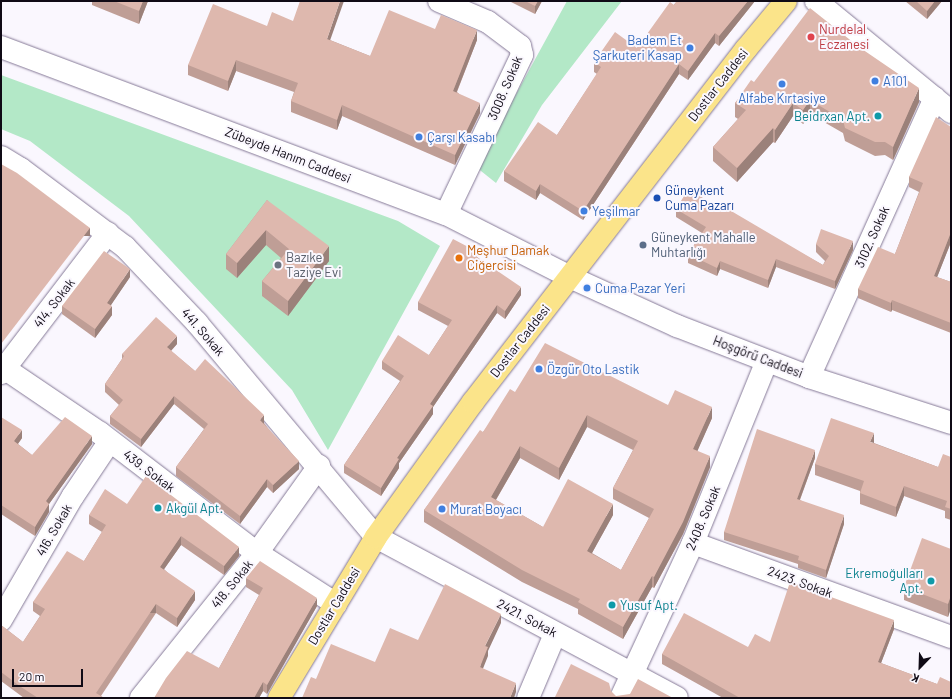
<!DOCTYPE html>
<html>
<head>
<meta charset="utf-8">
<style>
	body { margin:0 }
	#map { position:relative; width:952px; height:699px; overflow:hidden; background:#faf7fe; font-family:Barlow,sans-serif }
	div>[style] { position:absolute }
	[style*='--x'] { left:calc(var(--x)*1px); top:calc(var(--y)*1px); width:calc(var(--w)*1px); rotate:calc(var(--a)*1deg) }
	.green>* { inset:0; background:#b3e8c7 }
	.roads { filter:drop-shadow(0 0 1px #857997) drop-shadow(0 0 1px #857997) }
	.minor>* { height:22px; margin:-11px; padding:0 11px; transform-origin:11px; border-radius:11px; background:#fff }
	.major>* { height:22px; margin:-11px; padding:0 11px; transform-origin:11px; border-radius:11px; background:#fbe48a }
	.wall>* { inset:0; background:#bf9e96 }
	.shaded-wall>* { inset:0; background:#9b817a; transform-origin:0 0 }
	.building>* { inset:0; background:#deb8ae }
	.dots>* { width:11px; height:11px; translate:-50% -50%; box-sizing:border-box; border:2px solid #faf7fe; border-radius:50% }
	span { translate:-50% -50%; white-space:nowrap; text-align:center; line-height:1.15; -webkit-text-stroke:4px #faf7fe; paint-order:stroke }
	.health-label { font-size:13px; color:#be3a42 }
	.left { translate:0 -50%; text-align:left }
	.shop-label { font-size:13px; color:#366cbe }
	.right { translate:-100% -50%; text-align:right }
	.street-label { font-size:13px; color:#0f0a15 }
	.culture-label { font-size:13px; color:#0d838f }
	.transit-label { font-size:13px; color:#164399 }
	.service-label { font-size:13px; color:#4e5e75 }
	.food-label { font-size:13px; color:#c56008 }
	.worship-label { font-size:13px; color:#5b616d }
	.frame { position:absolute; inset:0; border:2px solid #0f0a15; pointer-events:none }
	.north { position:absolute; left:900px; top:647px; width:40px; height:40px; -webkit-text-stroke:3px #faf7fe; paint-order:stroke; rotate:203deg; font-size:11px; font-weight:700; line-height:16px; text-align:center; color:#0f0a15 }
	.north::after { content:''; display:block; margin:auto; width:14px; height:18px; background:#0f0a15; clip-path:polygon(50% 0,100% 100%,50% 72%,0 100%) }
	.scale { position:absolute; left:12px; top:669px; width:71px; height:18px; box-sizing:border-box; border:2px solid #0f0a15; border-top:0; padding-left:5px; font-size:12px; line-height:14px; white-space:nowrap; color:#0f0a15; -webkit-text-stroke:3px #faf7fe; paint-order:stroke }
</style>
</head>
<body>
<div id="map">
	<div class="green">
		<i style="clip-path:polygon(567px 1px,622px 1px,542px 105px,496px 183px,476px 167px)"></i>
		<i style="clip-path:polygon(1px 75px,398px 221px,440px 246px,328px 450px,292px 390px,129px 216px,30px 141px,1px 129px)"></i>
	</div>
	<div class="roads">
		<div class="minor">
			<i style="--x:439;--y:1;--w:53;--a:23.2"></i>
			<i style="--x:488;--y:22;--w:40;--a:37"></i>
			<i style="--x:520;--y:46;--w:9;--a:77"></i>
			<i style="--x:522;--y:55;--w:176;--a:115.5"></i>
			<i style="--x:816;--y:1;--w:175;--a:39.4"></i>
			<i style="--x:1;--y:47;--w:475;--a:20.6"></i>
			<i style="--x:446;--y:214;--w:139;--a:26.9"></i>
			<i style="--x:570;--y:277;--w:118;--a:24.6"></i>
			<i style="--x:677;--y:326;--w:142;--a:21.1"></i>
			<i style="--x:809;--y:377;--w:149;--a:17.9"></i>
			<i style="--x:1;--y:157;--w:23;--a:31"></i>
			<i style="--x:21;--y:169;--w:130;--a:36.9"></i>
			<i style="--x:125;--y:247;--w:105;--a:46.5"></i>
			<i style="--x:197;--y:323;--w:279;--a:50.1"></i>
			<i style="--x:376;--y:537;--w:341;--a:28.1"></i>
			<i style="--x:1;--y:366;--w:120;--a:34.1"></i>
			<i style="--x:100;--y:433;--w:198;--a:37.4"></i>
			<i style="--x:257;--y:553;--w:94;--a:32.8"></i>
			<i style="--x:1;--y:373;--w:176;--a:-52.6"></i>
			<i style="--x:809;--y:377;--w:306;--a:-65.7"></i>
			<i style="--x:693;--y:543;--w:275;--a:20"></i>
			<i style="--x:1;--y:620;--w:143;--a:-59.9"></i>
			<i style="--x:73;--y:496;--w:66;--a:-56.1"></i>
			<i style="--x:141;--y:698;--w:186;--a:-51.3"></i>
			<i style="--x:257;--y:553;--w:107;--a:-54.5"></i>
			<i style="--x:528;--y:698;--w:69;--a:-67.1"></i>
			<i style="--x:621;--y:698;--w:171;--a:-65.1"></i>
			<i style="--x:693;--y:543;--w:196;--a:-67.9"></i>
		</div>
		<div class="major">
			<i style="--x:279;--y:698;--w:188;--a:-58.9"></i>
			<i style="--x:376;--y:537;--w:166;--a:-54.3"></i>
			<i style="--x:473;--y:402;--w:446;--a:-52.3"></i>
			<i style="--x:746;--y:49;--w:62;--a:-50.2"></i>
		</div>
	</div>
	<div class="wall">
		<i style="clip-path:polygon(92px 1px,148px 1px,139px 24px,92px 5px)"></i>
		<i style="clip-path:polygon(509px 1px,542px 1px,535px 14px)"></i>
		<i style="clip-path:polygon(677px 1px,755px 1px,719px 46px,715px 43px,688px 80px,679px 74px,583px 220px,540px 193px,536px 200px,504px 181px,504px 171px,557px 135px,597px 74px,594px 72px,594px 62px,637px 48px)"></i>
		<i style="clip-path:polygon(905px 1px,942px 1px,927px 19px)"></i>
		<i style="clip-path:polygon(267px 26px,330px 40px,370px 56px,435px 29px,477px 40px,457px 92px,480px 113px,455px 165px,342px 116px,337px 130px,291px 112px,291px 101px,294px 92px,236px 71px,228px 91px,188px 75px,188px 65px)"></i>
		<i style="clip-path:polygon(754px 82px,919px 102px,893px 160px,885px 155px,875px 156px,845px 141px,843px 133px,810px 114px,803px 124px,793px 116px,775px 143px,773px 142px,737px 182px,713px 161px,713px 147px,738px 119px,735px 117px,735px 103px)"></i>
		<i style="clip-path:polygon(951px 127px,951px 242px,937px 277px,951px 282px,951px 333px,892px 310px,891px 312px,858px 298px,858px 289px,895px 254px,919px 192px,909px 187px,909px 177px)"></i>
		<i style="clip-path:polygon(267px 200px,329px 261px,288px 316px,262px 296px,262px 281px,281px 258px,266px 245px,237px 278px,226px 269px,226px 254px)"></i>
		<i style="clip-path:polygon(710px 203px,823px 265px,825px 261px,816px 252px,816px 244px,853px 250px,835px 289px,776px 267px,768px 288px,720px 269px,717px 276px,688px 263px,688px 254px,702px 233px,676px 217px,676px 209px)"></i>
		<i style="clip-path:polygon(476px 256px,521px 295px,505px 319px,497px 313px,433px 407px,433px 414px,399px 463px,399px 468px,381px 496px,344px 473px,344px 465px,400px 381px,382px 369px,382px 361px,429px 355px,448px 326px,418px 310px,418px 302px)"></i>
		<i style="clip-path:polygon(130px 277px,110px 306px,112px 315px,95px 338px,62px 314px,62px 306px)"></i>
		<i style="clip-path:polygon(177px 344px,171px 351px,195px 371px,264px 423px,299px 469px,273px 493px,267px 487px,240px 524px,176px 476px,176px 467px,204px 429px,174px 404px,141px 447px,110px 424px,110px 416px,119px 405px,105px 392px,105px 384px,122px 359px,122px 354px)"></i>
		<i style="clip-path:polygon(evenodd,515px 392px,668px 405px,712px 418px,697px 451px,710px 467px,683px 534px,654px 588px,652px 587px,623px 639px,578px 614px,578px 609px,522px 582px,424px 522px,424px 510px,483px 432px,515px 392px,587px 427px,633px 450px,613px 488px,613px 499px,649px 518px,621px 570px,592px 553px,613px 515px,543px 527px,496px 500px,520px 458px,559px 480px,587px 427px)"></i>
		<i style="clip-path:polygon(1px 417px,22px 438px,18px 444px,32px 455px,92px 444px,49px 504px,49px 512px,35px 536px,1px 514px)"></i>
		<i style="clip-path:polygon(874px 443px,938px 467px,951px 457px,951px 520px,945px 518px,945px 511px,904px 496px,896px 517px,860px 504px,860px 491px,815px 475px,815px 464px)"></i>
		<i style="clip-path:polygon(815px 458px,800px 500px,844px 524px,826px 578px,798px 568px,798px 564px,724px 540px,724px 532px)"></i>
		<i style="clip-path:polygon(127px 504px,239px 556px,224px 575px,181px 545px,164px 569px,195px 600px,177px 627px,156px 613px,101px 696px,104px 698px,24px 698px,1px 681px,1px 625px,23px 642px,40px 616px,33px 611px,33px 602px,84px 561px,102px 532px,89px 524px,89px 515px)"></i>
		<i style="clip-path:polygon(951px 549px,951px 608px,948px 617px,904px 600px,904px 587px)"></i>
		<i style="clip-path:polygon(246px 578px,317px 606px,267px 694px,263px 691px,259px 698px,154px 698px,219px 668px,259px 595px,246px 587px)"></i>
		<i style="clip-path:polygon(894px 629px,881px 663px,937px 684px,951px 698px,723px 698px,662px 664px,662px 654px,748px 647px,770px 642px)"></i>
	</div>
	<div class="shaded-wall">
		<i style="clip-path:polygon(143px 1px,148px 1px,139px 24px,139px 11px)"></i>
		<i style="clip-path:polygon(340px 1px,344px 1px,327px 49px,327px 39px)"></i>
		<i style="clip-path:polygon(538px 1px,542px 1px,535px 14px,535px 6px)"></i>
		<i style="clip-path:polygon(748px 1px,755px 1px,719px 46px,719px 36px)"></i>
		<i style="clip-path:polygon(935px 1px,942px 1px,927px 19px,927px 11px)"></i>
		<i style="clip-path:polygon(477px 30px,477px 40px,453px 101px,453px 91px)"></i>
		<i style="clip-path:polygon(715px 33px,715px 43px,688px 80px,688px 71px)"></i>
		<i style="clip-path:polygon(236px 60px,236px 71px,228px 91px,228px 81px)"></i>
		<i style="clip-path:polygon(679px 64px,679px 74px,583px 220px,583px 211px)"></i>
		<i style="clip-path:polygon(919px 88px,919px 102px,893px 160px,893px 147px)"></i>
		<i style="clip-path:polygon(810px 100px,810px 114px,803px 124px,803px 110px)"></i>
		<i style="clip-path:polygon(480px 103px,480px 113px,455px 165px,455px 155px)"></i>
		<i style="clip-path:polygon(793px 103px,793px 116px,775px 143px,775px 130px)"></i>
		<i style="clip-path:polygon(342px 105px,342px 116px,337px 130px,337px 120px)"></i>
		<i style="clip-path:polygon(773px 128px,773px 142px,737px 182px,737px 168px)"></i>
		<i style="clip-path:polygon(540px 184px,540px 193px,536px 200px,536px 191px)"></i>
		<i style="left:90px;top:228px;width:8px;height:146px;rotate:90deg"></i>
		<i style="clip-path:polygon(266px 230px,266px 245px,237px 278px,237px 263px)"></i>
		<i style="clip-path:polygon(951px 232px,951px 242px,934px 285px,934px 276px)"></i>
		<i style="clip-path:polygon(853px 241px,853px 250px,835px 289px,835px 281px)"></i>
		<i style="clip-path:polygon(329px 246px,329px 261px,288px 316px,288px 301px)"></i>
		<i style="clip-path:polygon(776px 259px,776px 267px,768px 288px,768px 280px)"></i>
		<i style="clip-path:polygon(720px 261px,720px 269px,717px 276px,717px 268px)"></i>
		<i style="clip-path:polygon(130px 269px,130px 277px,107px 311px,107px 303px)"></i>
		<i style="clip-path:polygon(521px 287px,521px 295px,505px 319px,505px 311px)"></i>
		<i style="clip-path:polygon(892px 300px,892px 310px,891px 312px,891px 303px)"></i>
		<i style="clip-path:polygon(497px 305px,497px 313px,433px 407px,433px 414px,399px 463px,399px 468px,381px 496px,381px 488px,397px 458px,430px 404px)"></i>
		<i style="clip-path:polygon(112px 306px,112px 315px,95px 338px,95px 329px)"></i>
		<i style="clip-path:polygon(177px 336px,177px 344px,167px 355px,167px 347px)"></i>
		<i style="clip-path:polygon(174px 396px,174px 404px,141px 447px,141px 439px)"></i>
		<i style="clip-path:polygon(712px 407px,712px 418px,693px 461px,693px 449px)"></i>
		<i style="clip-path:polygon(264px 415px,264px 423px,260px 428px,260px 420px)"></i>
		<i style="clip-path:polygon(587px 415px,587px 427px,559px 480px,559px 468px)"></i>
		<i style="clip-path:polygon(22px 430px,22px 438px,14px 449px,14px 441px)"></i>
		<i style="clip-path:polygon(874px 433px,874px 443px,870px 442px)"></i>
		<i style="clip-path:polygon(92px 436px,92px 444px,49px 504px,49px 512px,35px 536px,35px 527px,46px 501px)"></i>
		<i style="clip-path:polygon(520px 446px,520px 458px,491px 508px,491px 497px)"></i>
		<i style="clip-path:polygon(815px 450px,815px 458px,797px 507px,797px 499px)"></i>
		<i style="clip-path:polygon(710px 456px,710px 467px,683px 534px,654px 588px,654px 577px)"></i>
		<i style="clip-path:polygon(299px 461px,299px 469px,273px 493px,273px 485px)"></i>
		<i style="clip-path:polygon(267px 479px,267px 487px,240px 524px,240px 516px)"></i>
		<i style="clip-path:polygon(904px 486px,904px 496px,896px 517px,896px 507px)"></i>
		<i style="clip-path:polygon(613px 504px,613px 515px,587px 562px,587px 551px)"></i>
		<i style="clip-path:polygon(844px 515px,844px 524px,826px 578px,826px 570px)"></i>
		<i style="clip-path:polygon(181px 536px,181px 545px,160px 575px,160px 567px)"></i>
		<i style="clip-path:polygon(239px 547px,239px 556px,224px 575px,224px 566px)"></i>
		<i style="clip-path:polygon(652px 576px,652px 587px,623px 639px,623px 627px)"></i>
		<i style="clip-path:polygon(195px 591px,195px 600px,177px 627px,177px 618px)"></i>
		<i style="clip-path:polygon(951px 595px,951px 608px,948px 617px,948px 604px)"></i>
		<i style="clip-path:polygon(317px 598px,317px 606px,267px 694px,267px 685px)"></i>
		<i style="left:156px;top:604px;width:9px;height:107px;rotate:90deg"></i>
		<i style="clip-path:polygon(501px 614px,501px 623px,488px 651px,488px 656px,480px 676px,480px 667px,485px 646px)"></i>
		<i style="clip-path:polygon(894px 620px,894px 629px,878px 671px,878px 662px)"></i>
		<i style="clip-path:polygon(263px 682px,263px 691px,259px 698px,254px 698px)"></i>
		<i style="clip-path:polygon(516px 683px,516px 692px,514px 698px,510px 698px)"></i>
	</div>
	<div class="building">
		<i style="clip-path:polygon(114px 1px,143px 1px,139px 11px)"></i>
		<i style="clip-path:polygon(300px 1px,340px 1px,327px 39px,370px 56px,389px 10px,435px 29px,441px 15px,477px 30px,453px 91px,480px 103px,455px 155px,342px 105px,337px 120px,291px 101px,298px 83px,236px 60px,228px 81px,188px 65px,213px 4px,267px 26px,272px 12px,293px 21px)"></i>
		<i style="clip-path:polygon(525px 1px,538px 1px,535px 6px)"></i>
		<i style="clip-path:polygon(677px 1px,748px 1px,719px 36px,715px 33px,688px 71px,679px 64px,583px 211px,540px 184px,536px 191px,504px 171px,538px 122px,557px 135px,601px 67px,594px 62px,615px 32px,637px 48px,670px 2px,674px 5px)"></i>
		<i style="clip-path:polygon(916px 1px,935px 1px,927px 11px)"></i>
		<i style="clip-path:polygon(810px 8px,859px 47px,919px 88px,893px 147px,885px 142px,875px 142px,845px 128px,843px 120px,810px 100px,803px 110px,793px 103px,775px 130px,773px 128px,737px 168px,713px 147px,746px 110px,735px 103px,751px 80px,754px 82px)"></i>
		<i style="clip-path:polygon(936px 117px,951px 127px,951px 232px,934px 276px,951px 282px,951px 323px,892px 300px,891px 303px,858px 289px,878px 247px,895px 254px,923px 183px,909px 177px)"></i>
		<i style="clip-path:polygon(1px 164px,17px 173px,90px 228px,1px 344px)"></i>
		<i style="clip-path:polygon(689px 188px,710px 203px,721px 205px,823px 265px,829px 256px,816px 244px,821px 229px,853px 241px,835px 281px,776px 259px,768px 280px,720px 261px,717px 268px,688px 254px,706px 227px,676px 209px)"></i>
		<i style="clip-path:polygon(267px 200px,329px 246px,288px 301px,262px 281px,289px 249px,266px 230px,237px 263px,226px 254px)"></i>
		<i style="clip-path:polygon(453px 239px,476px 251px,474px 255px,521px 287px,505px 311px,497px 305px,430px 404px,433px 406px,397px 458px,399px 459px,381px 488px,344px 465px,404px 376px,382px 361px,398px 335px,429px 355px,452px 320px,418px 302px)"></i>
		<i style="clip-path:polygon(104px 251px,130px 269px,107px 303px,112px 306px,95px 329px,62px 306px)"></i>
		<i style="clip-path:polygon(156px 317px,177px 336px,167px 347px,195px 371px,205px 359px,264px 415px,260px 420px,299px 461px,273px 485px,267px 479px,240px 516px,176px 467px,208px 424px,174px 396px,141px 439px,110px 416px,123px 400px,105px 384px,124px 356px,122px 354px)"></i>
		<i style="clip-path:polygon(evenodd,545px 343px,668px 405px,675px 390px,712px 407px,693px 449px,710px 456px,683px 522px,654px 577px,652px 576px,623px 627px,578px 602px,580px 599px,522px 570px,424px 510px,480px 430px,483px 432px,510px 389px,515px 392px,545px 343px,587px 415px,638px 441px,613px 488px,654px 509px,621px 570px,587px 551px,613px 504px,568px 479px,543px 527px,491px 497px,520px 446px,559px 468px,587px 415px)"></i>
		<i style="clip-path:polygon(1px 417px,22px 430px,14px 441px,32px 455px,65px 417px,92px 436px,46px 501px,49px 504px,35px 527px,1px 505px)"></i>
		<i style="clip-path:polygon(831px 418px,874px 433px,870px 442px,938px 467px,943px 454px,951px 457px,951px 509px,945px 507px,947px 501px,904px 486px,896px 507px,860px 493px,864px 481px,815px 464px)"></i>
		<i style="clip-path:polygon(757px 429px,815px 450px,797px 499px,844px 515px,826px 570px,798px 560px,799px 556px,724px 532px)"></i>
		<i style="clip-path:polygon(146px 476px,239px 547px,224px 566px,181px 536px,160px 567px,195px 591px,177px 618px,156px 604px,96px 693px,104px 698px,38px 698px,21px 687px,1px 672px,1px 625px,23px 642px,45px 609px,33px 602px,67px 551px,84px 561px,106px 525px,89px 515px,105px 489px,127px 504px)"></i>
		<i style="clip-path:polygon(922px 538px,951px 549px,951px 595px,948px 604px,904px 587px)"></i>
		<i style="clip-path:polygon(260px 561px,317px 598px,267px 685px,263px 682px,254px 698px,154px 698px,166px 678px,187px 651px,219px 668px,263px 588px,246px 578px)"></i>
		<i style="clip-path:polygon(790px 582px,894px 620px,878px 662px,937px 684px,940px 677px,951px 682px,951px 698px,740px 698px,662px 654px,684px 613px,748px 647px,755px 634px,770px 642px)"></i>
		<i style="clip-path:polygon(445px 584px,501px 614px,485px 646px,488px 647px,480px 667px,516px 683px,510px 698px,302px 698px,311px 677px,316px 679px,331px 644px,375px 662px,390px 628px,418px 640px)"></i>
		<i style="clip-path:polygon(571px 664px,609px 683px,611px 691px,616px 696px,630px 694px,638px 679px,673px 698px,557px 698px,555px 697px)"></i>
	</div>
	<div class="dots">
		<i style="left:811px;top:37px;background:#e0444e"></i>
		<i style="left:690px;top:48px;background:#3f7fe0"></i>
		<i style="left:875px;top:81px;background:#3f7fe0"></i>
		<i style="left:782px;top:84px;background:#3f7fe0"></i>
		<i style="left:878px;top:116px;background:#0f9aa8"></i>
		<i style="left:419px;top:137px;background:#3f7fe0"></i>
		<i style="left:657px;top:198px;background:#1a4fb4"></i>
		<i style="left:584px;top:211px;background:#3f7fe0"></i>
		<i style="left:643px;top:245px;background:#5c6f8a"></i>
		<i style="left:459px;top:258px;background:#e8710a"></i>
		<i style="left:278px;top:265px;background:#6b7280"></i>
		<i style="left:587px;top:288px;background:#3f7fe0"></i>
		<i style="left:539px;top:369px;background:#3f7fe0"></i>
		<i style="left:158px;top:508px;background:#0f9aa8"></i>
		<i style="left:442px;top:509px;background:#3f7fe0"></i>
		<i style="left:931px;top:581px;background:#0f9aa8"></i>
		<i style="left:612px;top:605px;background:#0f9aa8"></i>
	</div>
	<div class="health-label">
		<span class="left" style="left:819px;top:37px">Nurdelal<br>Eczanesi</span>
	</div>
	<div class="shop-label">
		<span class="right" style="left:682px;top:48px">Badem Et<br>Şarkuteri Kasap</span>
		<span class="left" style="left:883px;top:81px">A101</span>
		<span style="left:782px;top:98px">Alfabe Kırtasiye</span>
		<span class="left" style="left:427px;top:137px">Çarşı Kasabı</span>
		<span class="left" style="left:592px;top:211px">Yeşilmar</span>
		<span class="left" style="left:595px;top:288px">Cuma Pazar Yeri</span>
		<span class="left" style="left:547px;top:369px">Özgür Oto Lastik</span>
		<span class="left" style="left:450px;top:509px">Murat Boyacı</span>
	</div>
	<div class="street-label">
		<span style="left:718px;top:85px;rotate:-52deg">Dostlar Caddesi</span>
		<span style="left:505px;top:88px;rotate:-67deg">3008. Sokak</span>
		<span style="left:288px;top:155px;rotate:21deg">Zübeyde Hanım Caddesi</span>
		<span style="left:872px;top:237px;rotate:-66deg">3102. Sokak</span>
		<span style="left:54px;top:303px;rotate:-52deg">414. Sokak</span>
		<span style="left:203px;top:332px;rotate:49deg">441. Sokak</span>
		<span style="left:520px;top:341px;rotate:-52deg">Dostlar Caddesi</span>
		<span style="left:758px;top:357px;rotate:21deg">Hoşgörü Caddesi</span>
		<span style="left:149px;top:471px;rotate:37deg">439. Sokak</span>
		<span style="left:703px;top:518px;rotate:-67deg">2408. Sokak</span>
		<span style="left:54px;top:530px;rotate:-60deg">416. Sokak</span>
		<span style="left:800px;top:582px;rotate:20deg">2423. Sokak</span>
		<span style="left:232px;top:584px;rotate:-51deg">418. Sokak</span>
		<span style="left:334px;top:606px;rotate:-59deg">Dostlar Caddesi</span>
		<span style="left:527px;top:618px;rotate:28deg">2421. Sokak</span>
	</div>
	<div class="culture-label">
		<span class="right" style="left:870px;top:116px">Beidrxan Apt.</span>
		<span class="left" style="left:166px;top:508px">Akgül Apt.</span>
		<span class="right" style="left:923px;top:581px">Ekremoğulları<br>Apt.</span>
		<span class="left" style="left:620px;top:605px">Yusuf Apt.</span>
	</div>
	<div class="transit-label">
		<span class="left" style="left:665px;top:198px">Güneykent<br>Cuma Pazarı</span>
	</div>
	<div class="service-label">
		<span class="left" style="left:651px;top:245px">Güneykent Mahalle<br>Muhtarlığı</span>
	</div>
	<div class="food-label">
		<span class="left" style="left:467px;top:258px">Meşhur Damak<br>Ciğercisi</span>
	</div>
	<div class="worship-label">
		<span class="left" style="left:286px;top:265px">Bazıke<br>Taziye Evi</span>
	</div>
	<div class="frame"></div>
	<div class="north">K</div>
	<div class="scale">20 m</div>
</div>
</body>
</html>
